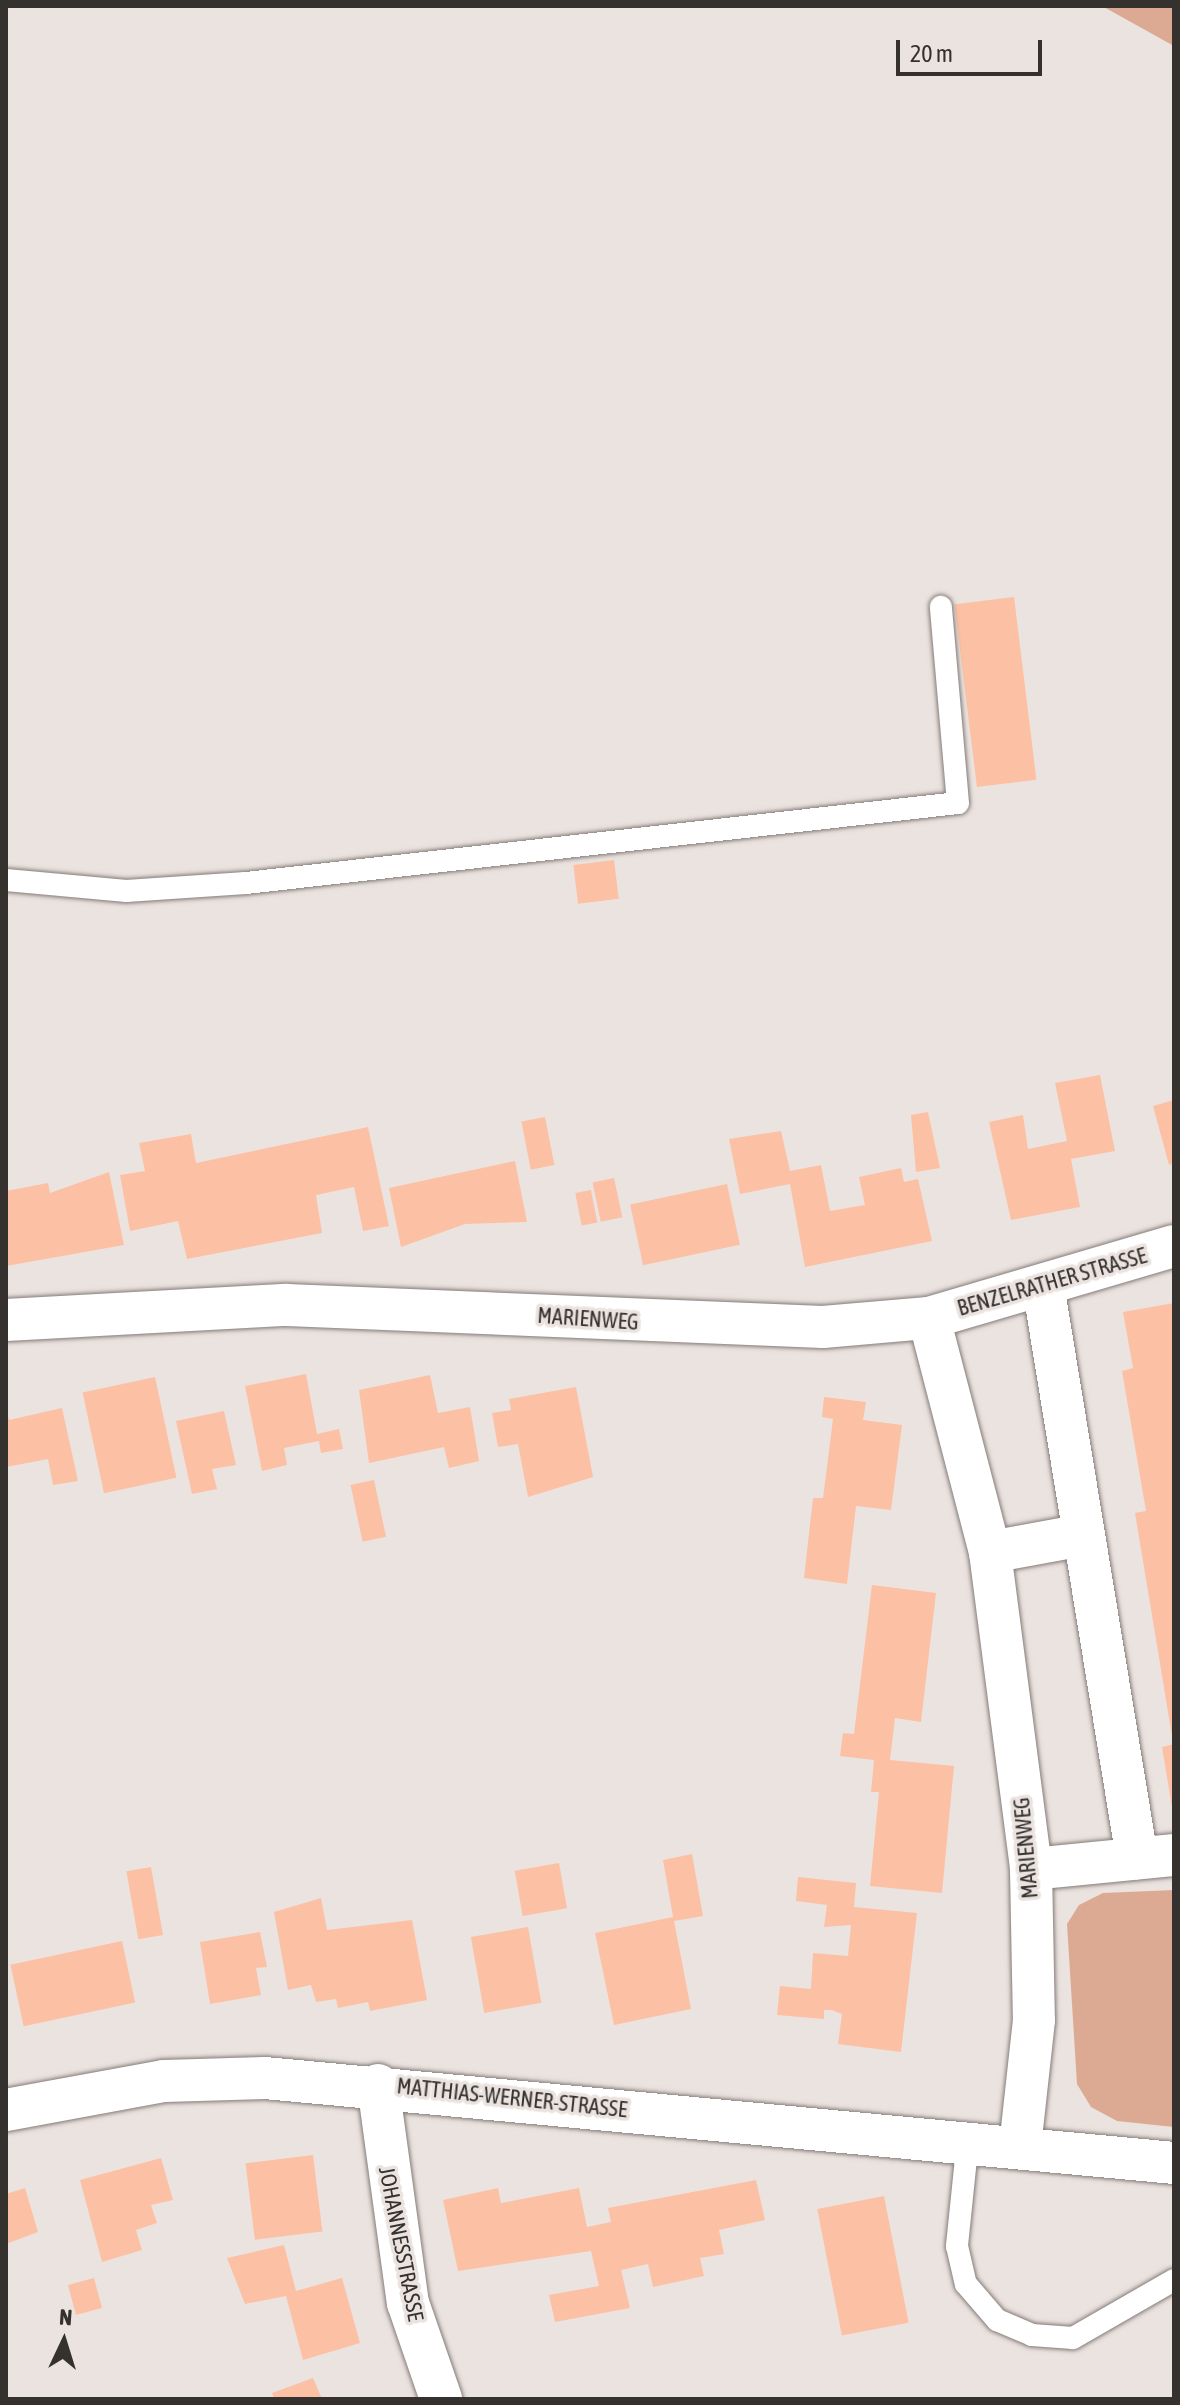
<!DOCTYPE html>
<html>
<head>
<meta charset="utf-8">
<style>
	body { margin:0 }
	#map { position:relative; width:1180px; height:2405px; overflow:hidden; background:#ebe3df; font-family:"Asap Condensed",sans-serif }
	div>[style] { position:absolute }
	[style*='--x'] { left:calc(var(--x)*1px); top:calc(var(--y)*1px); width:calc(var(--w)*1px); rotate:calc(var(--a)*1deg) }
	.green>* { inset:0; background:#dcaa92 }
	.building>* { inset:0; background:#fcc1a4; transform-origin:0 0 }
	.roads { filter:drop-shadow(0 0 2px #847c79) drop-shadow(0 0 2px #847c79) }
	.lane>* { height:22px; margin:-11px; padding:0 11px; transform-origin:11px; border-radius:11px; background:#fff }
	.street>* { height:42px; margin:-21px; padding:0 21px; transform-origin:21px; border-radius:21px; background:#fff }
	span { translate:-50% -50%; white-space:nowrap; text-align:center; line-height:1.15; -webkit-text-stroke:7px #ebe3df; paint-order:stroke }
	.street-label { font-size:22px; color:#34312f }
	.frame { position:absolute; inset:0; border:8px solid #34312f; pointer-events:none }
	.north { position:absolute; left:24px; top:2301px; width:80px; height:80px; -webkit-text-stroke:6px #ebe3df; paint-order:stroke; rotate:4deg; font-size:22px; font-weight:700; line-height:32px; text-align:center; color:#34312f }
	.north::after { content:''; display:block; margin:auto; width:28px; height:36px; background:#34312f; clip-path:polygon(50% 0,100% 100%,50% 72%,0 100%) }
	.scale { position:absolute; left:896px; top:40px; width:146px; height:36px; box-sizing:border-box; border:4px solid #34312f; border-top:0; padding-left:10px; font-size:24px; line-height:28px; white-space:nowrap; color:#34312f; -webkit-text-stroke:6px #ebe3df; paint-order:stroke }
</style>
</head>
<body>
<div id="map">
	<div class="green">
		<i style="clip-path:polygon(1102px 6px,1174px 6px,1174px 46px)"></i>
		<i style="clip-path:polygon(1174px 1890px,1174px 2127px,1117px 2121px,1091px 2107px,1077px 2084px,1067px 1924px,1079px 1905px,1103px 1893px)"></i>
	</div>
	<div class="building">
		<i style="left:1014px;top:597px;width:184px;height:60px;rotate:83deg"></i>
		<i style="left:614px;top:860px;width:39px;height:41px;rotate:83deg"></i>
		<i style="clip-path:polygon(1100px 1075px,1115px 1151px,1071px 1159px,1080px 1207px,1011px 1220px,989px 1122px,1023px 1115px,1028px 1149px,1067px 1141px,1055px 1083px)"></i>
		<i style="clip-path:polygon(1174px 1100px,1174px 1163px,1169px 1165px,1153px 1106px)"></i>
		<i style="clip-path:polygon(928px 1112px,940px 1168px,916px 1172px,911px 1115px)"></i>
		<i style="left:545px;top:1117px;width:49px;height:24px;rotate:79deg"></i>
		<i style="clip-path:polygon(368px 1127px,389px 1226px,363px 1231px,354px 1187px,316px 1195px,322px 1233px,187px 1259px,178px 1221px,130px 1231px,120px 1175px,145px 1171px,139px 1143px,191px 1134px,196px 1163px)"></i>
		<i style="clip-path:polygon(781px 1131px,790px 1171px,821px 1165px,830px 1211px,865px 1205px,859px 1177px,901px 1168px,904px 1182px,918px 1179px,932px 1241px,805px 1267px,790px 1184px,740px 1194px,729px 1139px)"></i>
		<i style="clip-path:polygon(515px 1161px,527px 1222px,465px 1224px,401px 1247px,389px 1188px)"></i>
		<i style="clip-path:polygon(109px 1172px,124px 1245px,6px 1266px,6px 1191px,48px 1183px,50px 1193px)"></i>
		<i style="left:614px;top:1178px;width:40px;height:22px;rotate:78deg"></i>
		<i style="left:727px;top:1184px;width:62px;height:99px;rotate:78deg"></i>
		<i style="left:591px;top:1190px;width:33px;height:16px;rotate:79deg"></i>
		<i style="clip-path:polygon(1174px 1303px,1174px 1736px,1172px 1736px,1135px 1513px,1146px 1511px,1122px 1371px,1133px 1368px,1123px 1312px)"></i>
		<i style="clip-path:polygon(306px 1374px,317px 1434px,339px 1429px,343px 1449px,321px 1453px,319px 1441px,284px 1448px,287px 1465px,262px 1471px,245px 1386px)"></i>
		<i style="clip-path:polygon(430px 1375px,438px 1413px,470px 1407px,479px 1461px,449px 1468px,444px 1447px,369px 1463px,359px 1390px)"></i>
		<i style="left:155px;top:1377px;width:103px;height:74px;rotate:78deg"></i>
		<i style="clip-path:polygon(576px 1387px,593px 1477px,528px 1497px,518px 1444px,498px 1447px,492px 1413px,511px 1410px,509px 1399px)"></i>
		<i style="clip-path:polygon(824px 1397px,866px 1402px,863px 1420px,902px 1425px,891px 1510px,856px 1506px,847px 1584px,804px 1578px,813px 1498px,823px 1498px,833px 1419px,822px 1417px)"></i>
		<i style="clip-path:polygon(62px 1408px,78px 1481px,53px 1485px,48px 1459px,6px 1467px,6px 1410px,9px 1420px)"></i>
		<i style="clip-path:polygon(224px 1411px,236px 1465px,212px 1469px,217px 1489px,192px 1494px,176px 1421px)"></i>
		<i style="left:374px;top:1480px;width:58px;height:24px;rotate:78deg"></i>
		<i style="clip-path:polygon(872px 1585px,936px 1593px,921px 1722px,895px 1718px,890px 1760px,954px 1766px,942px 1893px,870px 1886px,879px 1792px,871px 1792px,874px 1760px,840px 1756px,843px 1733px,854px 1734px)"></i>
		<i style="clip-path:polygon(1174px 1744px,1174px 1807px,1172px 1807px,1162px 1747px)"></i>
		<i style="clip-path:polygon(692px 1854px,703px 1916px,674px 1921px,691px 2009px,614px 2025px,595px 1933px,673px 1917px,663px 1860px)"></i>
		<i style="left:559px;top:1863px;width:46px;height:45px;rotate:80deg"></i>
		<i style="left:151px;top:1867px;width:69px;height:25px;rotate:80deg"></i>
		<i style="clip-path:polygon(798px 1877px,856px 1883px,854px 1907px,917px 1913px,901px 2052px,838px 2044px,842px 2014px,832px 2010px,824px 2010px,824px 2019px,777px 2015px,780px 1986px,811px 1989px,813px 1953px,848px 1956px,851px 1925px,824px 1927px,827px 1905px,796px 1901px)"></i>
		<i style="clip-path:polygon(321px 1898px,327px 1930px,412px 1920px,427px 2000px,370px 2011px,368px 2002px,338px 2008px,336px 1999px,316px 2002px,311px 1985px,288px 1990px,274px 1912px)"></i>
		<i style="left:528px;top:1927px;width:77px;height:58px;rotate:80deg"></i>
		<i style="clip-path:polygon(260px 1932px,267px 1967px,256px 1968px,261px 1995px,210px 2004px,200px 1942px)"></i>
		<i style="left:122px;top:1941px;width:63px;height:114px;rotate:78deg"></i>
		<i style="left:313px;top:2155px;width:77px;height:68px;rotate:83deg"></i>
		<i style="clip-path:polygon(161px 2158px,173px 2200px,151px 2205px,157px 2223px,136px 2230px,142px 2250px,102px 2262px,80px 2180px)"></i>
		<i style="clip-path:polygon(756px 2180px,765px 2220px,719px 2230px,724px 2254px,700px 2258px,704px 2276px,653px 2287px,648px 2264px,621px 2270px,630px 2308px,555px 2322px,549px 2295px,599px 2286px,591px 2251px,458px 2271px,443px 2200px,498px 2188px,501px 2203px,579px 2188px,587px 2227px,611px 2222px,608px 2208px)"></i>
		<i style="clip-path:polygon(25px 2188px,38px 2232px,6px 2244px,6px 2194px)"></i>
		<i style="left:884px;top:2196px;width:129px;height:68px;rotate:79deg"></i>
		<i style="clip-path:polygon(284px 2245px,296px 2291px,342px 2278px,360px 2343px,303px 2360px,286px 2296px,245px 2304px,227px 2258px)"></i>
		<i style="left:94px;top:2278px;width:31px;height:27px;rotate:75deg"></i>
		<i style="clip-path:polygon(313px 2378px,322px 2399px,274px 2399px,272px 2393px)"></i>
	</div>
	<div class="roads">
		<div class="lane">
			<i style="--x:6;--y:880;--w:121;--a:5.2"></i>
			<i style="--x:126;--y:891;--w:120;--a:-3.8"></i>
			<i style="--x:246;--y:883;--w:716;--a:-6.41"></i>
			<i style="--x:958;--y:803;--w:197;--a:-95"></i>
			<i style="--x:968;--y:2139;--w:108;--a:95.9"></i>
			<i style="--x:957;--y:2246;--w:39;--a:77"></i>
			<i style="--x:966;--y:2284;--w:48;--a:49.3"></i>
			<i style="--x:997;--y:2320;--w:38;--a:23"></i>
			<i style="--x:1032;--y:2335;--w:41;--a:4.2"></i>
			<i style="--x:1073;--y:2338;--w:116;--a:-29.9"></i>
		</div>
		<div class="street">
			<i style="--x:1043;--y:1285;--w:581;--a:80.68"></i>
			<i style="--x:929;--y:1318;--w:242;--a:75.4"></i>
			<i style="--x:990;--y:1552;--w:320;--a:82.6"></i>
			<i style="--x:1031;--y:1869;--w:151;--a:88.9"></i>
			<i style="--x:1034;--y:2020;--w:127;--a:96.3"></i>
			<i style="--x:6;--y:1320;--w:281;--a:-3.1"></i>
			<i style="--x:287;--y:1305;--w:536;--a:2.35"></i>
			<i style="--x:823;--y:1327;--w:106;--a:-4.9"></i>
			<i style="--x:929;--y:1318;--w:255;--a:-16.4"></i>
			<i style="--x:990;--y:1552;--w:95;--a:-10.4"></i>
			<i style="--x:1031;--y:1869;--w:144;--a:-5.6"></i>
			<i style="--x:378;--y:2085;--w:220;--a:82.2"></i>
			<i style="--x:408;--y:2303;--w:102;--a:71"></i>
			<i style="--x:6;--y:2110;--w:161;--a:-10.4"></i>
			<i style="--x:164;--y:2081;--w:101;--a:-1.7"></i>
			<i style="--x:265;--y:2078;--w:913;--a:5.34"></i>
		</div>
	</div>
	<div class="street-label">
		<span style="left:1052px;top:1282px;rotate:-16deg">BENZELRATHER STRASSE</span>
		<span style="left:588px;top:1319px;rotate:4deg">MARIENWEG</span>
		<span style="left:1026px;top:1848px;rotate:-95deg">MARIENWEG</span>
		<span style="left:512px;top:2098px;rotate:6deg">MATTHIAS-WERNER-STRASSE</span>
		<span style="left:401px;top:2244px;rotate:79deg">JOHANNESSTRASSE</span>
	</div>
	<div class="frame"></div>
	<div class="north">N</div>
	<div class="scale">20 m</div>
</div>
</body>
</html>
